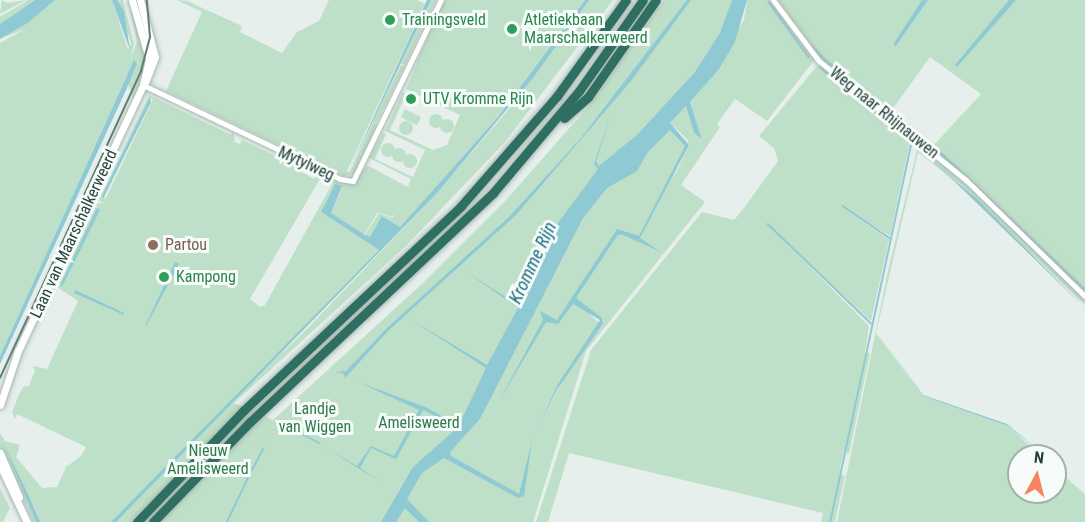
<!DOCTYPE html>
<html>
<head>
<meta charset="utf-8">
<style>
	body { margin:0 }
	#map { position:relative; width:1085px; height:522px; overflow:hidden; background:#e6efeb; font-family:"Roboto Condensed",sans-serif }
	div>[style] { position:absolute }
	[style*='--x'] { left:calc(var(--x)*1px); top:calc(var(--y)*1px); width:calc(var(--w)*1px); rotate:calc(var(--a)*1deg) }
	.green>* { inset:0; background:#bfe0c8; transform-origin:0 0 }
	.round { border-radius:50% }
	.water>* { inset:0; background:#8ec9d4 }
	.stream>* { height:1.5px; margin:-0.75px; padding:0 0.75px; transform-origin:0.75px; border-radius:0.75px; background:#8ec9d4 }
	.roads { filter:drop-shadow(0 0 2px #a8b8b2) drop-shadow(0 0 2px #a8b8b2) }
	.street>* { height:5px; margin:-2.5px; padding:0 2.5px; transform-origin:2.5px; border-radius:2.5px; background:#fff }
	.secondary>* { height:7px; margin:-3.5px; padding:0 3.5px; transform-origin:3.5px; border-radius:3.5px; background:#fff }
	.highway>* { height:9px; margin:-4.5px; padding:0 4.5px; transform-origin:4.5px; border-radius:4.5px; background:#2f6f62 }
	.tram>* { height:1.5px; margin:-0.75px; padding:0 0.75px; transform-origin:0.75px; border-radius:0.75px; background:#5f7d75 }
	.dots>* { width:16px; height:16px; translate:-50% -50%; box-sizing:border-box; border:3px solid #f7fbf9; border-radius:50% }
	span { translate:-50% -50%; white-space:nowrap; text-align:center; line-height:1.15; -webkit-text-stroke:6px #f7fbf9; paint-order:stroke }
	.leisure-label { font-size:16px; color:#27864d }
	.left { translate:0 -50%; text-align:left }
	.street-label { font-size:16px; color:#24423a }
	.education-label { font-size:16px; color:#785e54 }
	.park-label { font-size:16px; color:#2d7a4b }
	.water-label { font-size:18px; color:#1c6f80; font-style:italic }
	.north { position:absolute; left:1007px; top:444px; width:60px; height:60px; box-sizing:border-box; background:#f7fbf9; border:2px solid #a3b1ad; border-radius:50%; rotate:7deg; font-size:16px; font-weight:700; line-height:24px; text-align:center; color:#24423a }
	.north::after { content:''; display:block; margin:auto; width:21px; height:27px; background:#f4845f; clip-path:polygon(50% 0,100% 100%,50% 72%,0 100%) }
</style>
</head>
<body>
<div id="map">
	<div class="green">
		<i style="clip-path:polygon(2px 0,7px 3px,26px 0,0 14px)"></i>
		<i style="clip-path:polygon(28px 0,35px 0,0 24px,0 17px)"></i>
		<i style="clip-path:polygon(55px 0,112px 0,128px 50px,131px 43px,117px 0,123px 0,134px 44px,131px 58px,137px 41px,130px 10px,134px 10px,147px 56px,145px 67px,134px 100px,128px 85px,137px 64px,127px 75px,0 356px,0 43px,25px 29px,0 39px,28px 23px)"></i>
		<i style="clip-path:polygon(177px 0,187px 1px,242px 26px,240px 32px,282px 53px,297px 32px,319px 21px,329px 0,417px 0,425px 4px,347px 171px,350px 172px,373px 122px,377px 125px,354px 174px,344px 176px,166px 91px,202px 12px)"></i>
		<i style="clip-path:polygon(431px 0,436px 0,405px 65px,401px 64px)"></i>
		<i style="clip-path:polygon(evenodd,443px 0,585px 0,498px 117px,400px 227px,383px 216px,370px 238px,365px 235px,379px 213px,392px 218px,401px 208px,392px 217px,378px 212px,364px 235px,331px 213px,342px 187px,335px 184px,321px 212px,379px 250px,230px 402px,308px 328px,438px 192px,508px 110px,589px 0,613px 0,505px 142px,407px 245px,234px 403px,273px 420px,424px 282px,506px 200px,588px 107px,664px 0,737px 0,715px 56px,662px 119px,687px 142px,671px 183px,689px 145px,687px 139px,670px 123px,686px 106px,694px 133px,702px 141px,690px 102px,744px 20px,747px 0,772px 0,815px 59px,767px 121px,735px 99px,717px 124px,720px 127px,681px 185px,705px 202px,586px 351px,533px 522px,39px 522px,4px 445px,36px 522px,33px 522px,0 447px,0 433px,5px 441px,20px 445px,16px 457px,42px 488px,57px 487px,66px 467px,81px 456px,86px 447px,17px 414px,15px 419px,12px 413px,19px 394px,24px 386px,29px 386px,35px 370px,32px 366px,47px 369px,78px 301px,57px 287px,97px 204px,103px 203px,99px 200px,149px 95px,231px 135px,233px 131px,235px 142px,240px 144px,242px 140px,301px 168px,300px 171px,314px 179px,316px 175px,321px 177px,250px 299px,260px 307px,265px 305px,332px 184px,330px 180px,354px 182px,367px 165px,408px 187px,411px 179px,369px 158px,383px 133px,386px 134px,375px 159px,413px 177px,425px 150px,385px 131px,403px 92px,406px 94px,390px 130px,433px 150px,447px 145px,460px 115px,406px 89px,443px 0,150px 98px,153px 99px,106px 198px,102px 198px,150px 98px,443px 0,577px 302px,602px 318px,603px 324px,568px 371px,534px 434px,558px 384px,600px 324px,577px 302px)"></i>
		<i style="clip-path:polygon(778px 0,1085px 0,1085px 295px,932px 147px,981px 94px,930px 57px,889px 114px,815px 54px)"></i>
		<i style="left:401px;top:65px;width:4px;height:63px;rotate:27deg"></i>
		<i style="clip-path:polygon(817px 66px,910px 142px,890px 236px,841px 206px,889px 240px,871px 321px,767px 224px,869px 326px,865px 352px,870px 353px,849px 454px,844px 451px,839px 474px,845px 476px,835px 522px,821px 522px,823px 513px,569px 453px,548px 522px,536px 522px,591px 350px,702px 212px,734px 220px,744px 208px,778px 161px,774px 148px,759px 136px)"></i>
		<i style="left:405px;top:109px;width:18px;height:9px;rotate:27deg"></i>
		<i class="round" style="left:429px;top:114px;width:14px;height:14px"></i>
		<i class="round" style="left:440px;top:119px;width:14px;height:14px"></i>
		<i class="round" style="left:399px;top:121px;width:14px;height:14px"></i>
		<i style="clip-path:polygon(919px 142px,1017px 231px,1085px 299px,1085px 305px,960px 184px,918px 152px,876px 333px,923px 396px,1008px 426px,1041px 456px,1019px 456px,1019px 492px,1055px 492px,1055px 468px,1085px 494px,1085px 522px,837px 522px,888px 271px)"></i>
		<i class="round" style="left:381px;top:143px;width:14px;height:14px"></i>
		<i class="round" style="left:392px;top:148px;width:14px;height:14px"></i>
		<i class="round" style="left:403px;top:154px;width:14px;height:14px"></i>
		<i style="clip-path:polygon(91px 204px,93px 204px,39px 318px,38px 315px)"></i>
		<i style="clip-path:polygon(0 488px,10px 508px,3px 522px,0 522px)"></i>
	</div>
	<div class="water">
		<i style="clip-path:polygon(35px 0,55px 0,28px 23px,0 39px,0 24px)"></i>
		<i style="clip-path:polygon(112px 0,117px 0,124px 11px,130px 50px)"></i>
		<i style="clip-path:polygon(427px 0,431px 0,424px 15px,348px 173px)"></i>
		<i style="clip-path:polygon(585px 0,589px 0,533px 78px,438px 192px,116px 522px,111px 522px,379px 250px,321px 212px,335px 184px,342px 186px,331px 213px,365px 235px,370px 237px,382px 216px,400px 227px,498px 117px)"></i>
		<i style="clip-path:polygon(687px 0,691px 0,631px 81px,516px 215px,388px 331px,345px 378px,343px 373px,335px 372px,346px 371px,386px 329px,509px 217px,581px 138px)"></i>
		<i style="clip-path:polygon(732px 0,747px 0,735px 42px,719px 69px,690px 102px,702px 140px,694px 133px,686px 106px,670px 123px,689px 145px,640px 238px,661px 252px,621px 234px,617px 236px,576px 298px,602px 318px,603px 324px,558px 388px,534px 435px,558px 384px,600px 320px,573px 304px,558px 324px,546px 322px,499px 401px,543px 320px,540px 311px,557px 320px,617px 229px,639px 236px,685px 146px,670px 130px,648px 152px,637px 171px,607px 188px,583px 218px,480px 419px,450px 452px,451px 456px,519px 494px,532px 441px,524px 496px,518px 498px,444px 458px,422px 473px,407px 499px,429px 522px,419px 522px,405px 508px,396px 522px,381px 522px,413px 467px,458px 427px,423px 410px,396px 459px,371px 448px,360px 468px,382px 483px,326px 448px,357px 466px,371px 446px,394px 456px,419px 410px,358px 382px,425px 407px,459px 425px,486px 368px,410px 319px,487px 365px,518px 308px,465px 271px,520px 306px,558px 223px,598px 169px,594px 164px,611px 113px,596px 162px,599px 166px,638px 134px,695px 72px,720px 33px)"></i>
		<i style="clip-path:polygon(922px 0,928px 0,895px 47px,894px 43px)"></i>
		<i style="clip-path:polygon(1009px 0,1016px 0,957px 67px,955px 65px)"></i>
		<i style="clip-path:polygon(134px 60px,137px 64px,126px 90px,0 364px,0 356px)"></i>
		<i style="clip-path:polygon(150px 97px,151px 102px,103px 199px,102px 196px)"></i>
		<i style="clip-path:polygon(921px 152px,977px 199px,1085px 308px,953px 180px)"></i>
		<i style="clip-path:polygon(97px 208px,100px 210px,62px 287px,61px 284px)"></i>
		<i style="clip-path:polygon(175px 262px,179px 264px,146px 326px,146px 324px)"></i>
		<i style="clip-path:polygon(75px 290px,124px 313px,124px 315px,74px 293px)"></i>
		<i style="clip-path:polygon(878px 333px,923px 395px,1007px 424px,1045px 456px,1008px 426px,923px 396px)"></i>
		<i style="clip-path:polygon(281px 423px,319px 442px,321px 445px,281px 424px,264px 438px)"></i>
		<i style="clip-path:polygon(4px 445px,24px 486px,40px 522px,36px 522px)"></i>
	</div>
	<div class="stream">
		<i style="--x:769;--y:2;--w:68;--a:54"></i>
		<i style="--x:808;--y:42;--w:20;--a:45"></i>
		<i style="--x:823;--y:58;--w:140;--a:38.3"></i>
		<i style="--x:933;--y:145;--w:209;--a:43.5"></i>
		<i style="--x:820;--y:67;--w:119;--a:39.6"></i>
		<i style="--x:912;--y:143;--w:388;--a:102.1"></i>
		<i style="--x:843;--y:206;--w:58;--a:34.5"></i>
		<i style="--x:768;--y:224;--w:143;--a:43.9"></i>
		<i style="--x:252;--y:470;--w:24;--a:-62"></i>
		<i style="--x:227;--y:522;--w:49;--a:-64.5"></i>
	</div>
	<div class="roads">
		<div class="street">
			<i style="--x:773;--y:0;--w:76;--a:53"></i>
			<i style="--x:819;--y:61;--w:189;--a:39"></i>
			<i style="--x:966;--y:180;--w:166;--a:44.3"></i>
			<i style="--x:143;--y:85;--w:218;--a:25.5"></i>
			<i style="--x:340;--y:179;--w:13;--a:9"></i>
			<i style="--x:353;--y:181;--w:201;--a:-64.1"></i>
		</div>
		<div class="secondary">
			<i style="--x:140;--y:0;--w:59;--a:75.3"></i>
			<i style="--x:155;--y:57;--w:26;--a:111"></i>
			<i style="--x:0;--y:405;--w:57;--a:-71.6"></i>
			<i style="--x:18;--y:351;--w:294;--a:-64.8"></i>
			<i style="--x:143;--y:85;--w:27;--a:-77"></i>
			<i style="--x:149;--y:59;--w:61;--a:-106.1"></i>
			<i style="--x:0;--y:453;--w:48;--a:66.6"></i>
			<i style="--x:0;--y:465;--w:63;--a:64.7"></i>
		</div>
		<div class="highway">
			<i style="--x:564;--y:118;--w:32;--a:-41"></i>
			<i style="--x:588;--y:97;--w:118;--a:-55"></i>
			<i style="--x:137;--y:522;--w:153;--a:-46.3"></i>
			<i style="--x:243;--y:411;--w:299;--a:-43.2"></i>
			<i style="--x:461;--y:206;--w:146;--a:-48.9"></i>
			<i style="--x:557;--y:96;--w:118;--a:-54.3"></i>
			<i style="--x:153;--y:522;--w:139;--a:-45.9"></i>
			<i style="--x:250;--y:422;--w:334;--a:-43.3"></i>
			<i style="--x:493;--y:193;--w:133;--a:-49.9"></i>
			<i style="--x:579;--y:91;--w:111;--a:-54.9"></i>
		</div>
	</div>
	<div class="tram">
		<i style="--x:0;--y:378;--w:338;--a:-65.3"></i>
		<i style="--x:141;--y:71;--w:35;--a:-75"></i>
		<i style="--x:150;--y:37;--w:37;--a:-95"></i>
	</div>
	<div class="dots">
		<i style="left:390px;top:20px;background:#2e9e5b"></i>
		<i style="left:512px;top:29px;background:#2e9e5b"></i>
		<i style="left:411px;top:99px;background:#2e9e5b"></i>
		<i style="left:153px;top:245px;background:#8d6e63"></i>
		<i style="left:164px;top:277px;background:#2e9e5b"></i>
	</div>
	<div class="leisure-label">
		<span class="left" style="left:402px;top:20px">Trainingsveld</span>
		<span class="left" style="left:524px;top:29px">Atletiekbaan<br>Maarschalkerweerd</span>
		<span class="left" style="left:423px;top:99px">UTV Kromme Rijn</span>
		<span class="left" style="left:176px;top:277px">Kampong</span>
	</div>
	<div class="street-label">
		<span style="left:884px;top:113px;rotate:39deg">Weg naar Rhijnauwen</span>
		<span style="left:306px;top:164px;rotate:25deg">Mytylweg</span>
		<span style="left:74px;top:234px;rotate:-65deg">Laan van Maarschalkerweerd</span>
	</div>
	<div class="education-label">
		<span class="left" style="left:165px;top:245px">Partou</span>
	</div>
	<div class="park-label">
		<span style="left:315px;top:418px">Landje<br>van Wiggen</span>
		<span style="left:419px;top:423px">Amelisweerd</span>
		<span style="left:208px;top:460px">Nieuw<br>Amelisweerd</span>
	</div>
	<div class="water-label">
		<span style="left:533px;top:263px;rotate:-65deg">Kromme Rijn</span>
	</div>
	<div class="north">N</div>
</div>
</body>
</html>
